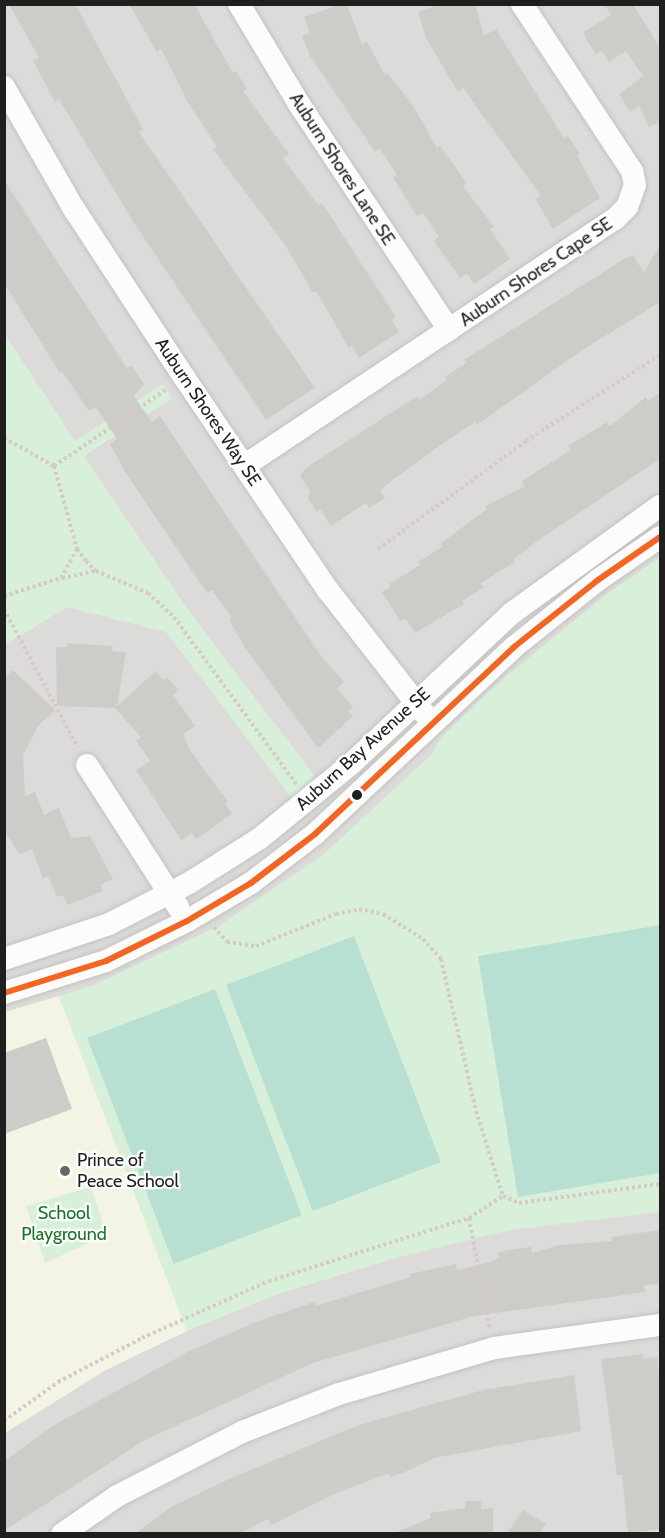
<!DOCTYPE html>
<html>
<head>
<meta charset="utf-8">
<style>
	body { margin:0 }
	#map { position:relative; width:665px; height:1538px; overflow:hidden; background:#edebe8; font-family:Cabin,sans-serif }
	div>[style] { position:absolute }
	[style*='--x'] { left:calc(var(--x)*1px); top:calc(var(--y)*1px); width:calc(var(--w)*1px); rotate:calc(var(--a)*1deg) }
	.residential>* { inset:0; background:#dcdbd9; transform-origin:0 0 }
	.education>* { inset:0; background:#f4f4e4 }
	.park>* { inset:0; background:#d8f0da }
	.pitch>* { inset:0; background:#b7e0d2; transform-origin:0 0 }
	.building>* { inset:0; background:#ceccc9 }
	.path>* { height:4px; margin-top:-2px; transform-origin:0; background:repeating-linear-gradient(90deg,#d6cac8 0 3px,transparent 0 6px) }
	.roads { filter:drop-shadow(0 0 2px #c3c2c0) drop-shadow(0 0 2px #c3c2c0) }
	.minor>* { height:22px; margin:-11px; padding:0 11px; transform-origin:11px; border-radius:11px; background:#fcfcfc }
	.bus-1>* { height:6px; margin:-3px; padding:0 3px; transform-origin:3px; border-radius:3px; background:#f26522 }
	.dots>* { width:16px; height:16px; translate:-50% -50%; box-sizing:border-box; border:3px solid #fff; border-radius:50% }
	span { translate:-50% -50%; white-space:nowrap; text-align:center; line-height:1.15; -webkit-text-stroke:4.5px #fff; paint-order:stroke }
	.street-label { font-size:18px; color:#1f1f1f }
	.poi-label { font-size:18px; color:#1f1f1f }
	.left { translate:0 -50%; text-align:left }
	.park-label { font-size:18px; color:#167425 }
	.frame { position:absolute; inset:0; border:6px solid #1f1f1f; pointer-events:none }
</style>
</head>
<body>
<div id="map">
	<div class="residential">
		<i style="left:5px;top:5px;width:655px;height:1528px"></i>
	</div>
	<div class="education">
		<i style="clip-path:polygon(59px 996px,187px 1331px,106px 1370px,5px 1433px,5px 1012px)"></i>
	</div>
	<div class="park">
		<i style="clip-path:polygon(4px 333px,75px 441px,163px 384px,172px 398px,84px 456px,188px 610px,317px 779px,293px 800px,166px 632px,67px 607px,5px 645px)"></i>
		<i style="clip-path:polygon(660px 557px,660px 1212px,510px 1230px,399px 1257px,275px 1295px,187px 1331px,59px 996px,92px 986px,220px 925px,323px 855px,431px 755px,443px 735px,498px 683px,604px 596px)"></i>
		<i style="clip-path:polygon(91px 1187px,107px 1235px,45px 1263px,26px 1206px)"></i>
	</div>
	<div class="pitch">
		<i style="clip-path:polygon(660px 925px,660px 1173px,518px 1197px,478px 956px)"></i>
		<i style="left:354px;top:936px;width:242px;height:137px;rotate:69deg"></i>
		<i style="left:215px;top:989px;width:242px;height:137px;rotate:69deg"></i>
	</div>
	<div class="building">
		<i style="clip-path:polygon(9px 4px,75px 4px,143px 129px,139px 132px,315px 388px,266px 420px,134px 223px,59px 99px,55px 102px,33px 61px,39px 58px)"></i>
		<i style="clip-path:polygon(129px 4px,194px 4px,233px 73px,236px 71px,247px 89px,243px 91px,289px 154px,283px 158px,318px 205px,322px 203px,396px 317px,392px 320px,399px 332px,359px 358px,352px 346px,349px 348px,316px 291px,313px 293px,286px 246px,213px 149px,217px 147px,187px 101px,161px 49px,157px 52px)"></i>
		<i style="clip-path:polygon(341px 4px,347px 4px,362px 45px,367px 42px,385px 75px,387px 73px,412px 104px,437px 148px,440px 146px,455px 166px,466px 183px,463px 186px,494px 227px,490px 229px,510px 259px,474px 284px,467px 273px,460px 278px,434px 241px,439px 237px,423px 213px,417px 216px,393px 178px,397px 175px,380px 149px,375px 152px,310px 56px,302px 36px,310px 33px,304px 17px)"></i>
		<i style="clip-path:polygon(441px 4px,475px 4px,484px 36px,496px 29px,564px 138px,568px 136px,580px 154px,577px 156px,600px 198px,553px 229px,535px 199px,541px 196px,463px 88px,458px 92px,426px 38px,418px 12px)"></i>
		<i style="clip-path:polygon(604px 4px,633px 4px,660px 48px,660px 122px,649px 127px,639px 106px,630px 112px,619px 94px,643px 76px,626px 51px,609px 62px,602px 51px,596px 54px,585px 37px,584px 32px,611px 15px)"></i>
		<i style="clip-path:polygon(4px 180px,127px 368px,131px 365px,144px 384px,134px 396px,152px 422px,160px 416px,321px 656px,344px 682px,337px 689px,353px 707px,349px 711px,353px 716px,318px 748px,246px 649px,229px 620px,232px 618px,212px 590px,207px 593px,124px 470px,110px 444px,117px 439px,96px 407px,89px 411px,62px 371px,60px 373px,4px 283px)"></i>
		<i style="clip-path:polygon(660px 244px,660px 302px,584px 349px,477px 425px,475px 422px,446px 441px,386px 485px,380px 491px,385px 498px,369px 508px,366px 503px,331px 526px,320px 509px,317px 512px,308px 499px,310px 491px,300px 475px,306px 468px,417px 396px,419px 400px,447px 380px,445px 377px,466px 363px,464px 360px,624px 259px,633px 255px,644px 273px)"></i>
		<i style="clip-path:polygon(660px 393px,660px 459px,536px 542px,514px 559px,515px 562px,481px 583px,484px 587px,462px 601px,464px 604px,415px 633px,406px 619px,400px 621px,382px 592px,391px 586px,389px 584px,420px 565px,418px 562px,442px 547px,440px 544px,487px 509px,485px 506px,525px 486px,522px 481px,571px 450px,568px 446px,607px 422px,610px 426px,646px 397px,648px 401px)"></i>
		<i style="clip-path:polygon(67px 643px,113px 646px,112px 651px,126px 653px,117px 706px,156px 671px,163px 680px,167px 677px,178px 690px,173px 695px,195px 726px,183px 734px,190px 750px,228px 802px,225px 804px,232px 814px,196px 839px,192px 833px,181px 840px,136px 770px,150px 761px,136px 741px,141px 737px,115px 708px,57px 706px,56px 647px,67px 647px)"></i>
		<i style="clip-path:polygon(13px 670px,55px 710px,38px 726px,23px 755px,25px 796px,35px 792px,44px 815px,59px 808px,71px 838px,90px 836px,113px 879px,100px 885px,103px 891px,68px 905px,63px 895px,57px 897px,48px 876px,43px 878px,32px 849px,19px 854px,4px 830px,4px 678px)"></i>
		<i style="clip-path:polygon(46px 1038px,72px 1109px,4px 1134px,4px 1053px)"></i>
		<i style="clip-path:polygon(660px 1230px,660px 1284px,644px 1285px,645px 1292px,474px 1316px,313px 1363px,145px 1440px,4px 1531px,4px 1461px,56px 1424px,188px 1352px,253px 1323px,314px 1302px,315px 1306px,411px 1277px,410px 1274px,456px 1264px,457px 1270px,487px 1263px,499px 1258px,498px 1252px,516px 1249px,531px 1247px,532px 1253px,560px 1245px,612px 1241px,611px 1237px)"></i>
		<i style="clip-path:polygon(643px 1354px,643px 1359px,657px 1357px,660px 1387px,660px 1529px,628px 1533px,622px 1475px,617px 1475px,601px 1359px)"></i>
		<i style="clip-path:polygon(574px 1375px,581px 1431px,434px 1458px,407px 1471px,391px 1477px,389px 1473px,339px 1492px,271px 1525px,268px 1519px,241px 1533px,136px 1533px,171px 1507px,229px 1479px,359px 1425px,483px 1390px)"></i>
		<i style="clip-path:polygon(465px 1501px,481px 1501px,481px 1509px,493px 1508px,493px 1533px,394px 1533px,431px 1518px,430px 1513px,465px 1508px)"></i>
		<i style="clip-path:polygon(523px 1510px,546px 1524px,540px 1533px,507px 1533px)"></i>
	</div>
	<div class="path">
		<i style="--x:4;--y:438;--w:57;--a:29.2"></i>
		<i style="--x:54;--y:466;--w:86;--a:74.5"></i>
		<i style="--x:77;--y:549;--w:15;--a:53"></i>
		<i style="--x:86;--y:561;--w:14;--a:45"></i>
		<i style="--x:96;--y:571;--w:56;--a:22.9"></i>
		<i style="--x:148;--y:593;--w:35;--a:43"></i>
		<i style="--x:174;--y:617;--w:208;--a:53.8"></i>
		<i style="--x:54;--y:466;--w:137;--a:-34.3"></i>
		<i style="--x:378;--y:549;--w:183;--a:-36.1"></i>
		<i style="--x:526;--y:441;--w:159;--a:-32.7"></i>
		<i style="--x:62;--y:578;--w:35;--a:-12"></i>
		<i style="--x:4;--y:596;--w:60;--a:-17.5"></i>
		<i style="--x:61;--y:578;--w:33;--a:-61"></i>
		<i style="--x:4;--y:609;--w:157;--a:62"></i>
		<i style="--x:214;--y:927;--w:20;--a:49"></i>
		<i style="--x:227;--y:942;--w:29;--a:8"></i>
		<i style="--x:256;--y:946;--w:86;--a:-21.8"></i>
		<i style="--x:336;--y:914;--w:24;--a:-12"></i>
		<i style="--x:359;--y:909;--w:25;--a:12"></i>
		<i style="--x:383;--y:914;--w:47;--a:32"></i>
		<i style="--x:423;--y:939;--w:27;--a:48"></i>
		<i style="--x:441;--y:959;--w:156;--a:77"></i>
		<i style="--x:476;--y:1111;--w:89;--a:72.4"></i>
		<i style="--x:503;--y:1196;--w:17;--a:24"></i>
		<i style="--x:519;--y:1203;--w:142;--a:-7.7"></i>
		<i style="--x:469;--y:1218;--w:113;--a:79.3"></i>
		<i style="--x:4;--y:1421;--w:67;--a:-35.8"></i>
		<i style="--x:58;--y:1382;--w:95;--a:-27.6"></i>
		<i style="--x:142;--y:1338;--w:139;--a:-24.2"></i>
		<i style="--x:269;--y:1281;--w:210;--a:-17.5"></i>
		<i style="--x:469;--y:1218;--w:40;--a:-32.9"></i>
	</div>
	<div class="roads">
		<div class="minor">
			<i style="--x:239;--y:4;--w:117;--a:59"></i>
			<i style="--x:299;--y:104;--w:271;--a:56.4"></i>
			<i style="--x:4;--y:87;--w:141;--a:60.2"></i>
			<i style="--x:74;--y:209;--w:201;--a:56.8"></i>
			<i style="--x:184;--y:377;--w:256;--a:56"></i>
			<i style="--x:327;--y:589;--w:157;--a:52"></i>
			<i style="--x:244;--y:466;--w:446;--a:-33.7"></i>
			<i style="--x:615;--y:219;--w:17;--a:-45"></i>
			<i style="--x:627;--y:207;--w:23;--a:-70"></i>
			<i style="--x:635;--y:185;--w:14;--a:-102"></i>
			<i style="--x:632;--y:171;--w:200;--a:-123.4"></i>
			<i style="--x:87;--y:765;--w:169;--a:57.3"></i>
			<i style="--x:4;--y:959;--w:111;--a:-18.4"></i>
			<i style="--x:109;--y:924;--w:90;--a:-27.1"></i>
			<i style="--x:189;--y:883;--w:83;--a:-32.2"></i>
			<i style="--x:259;--y:839;--w:119;--a:-39.2"></i>
			<i style="--x:351;--y:764;--w:221;--a:-43.2"></i>
			<i style="--x:512;--y:613;--w:183;--a:-35.9"></i>
			<i style="--x:4;--y:993;--w:107;--a:-17.4"></i>
			<i style="--x:106;--y:961;--w:90;--a:-26.3"></i>
			<i style="--x:187;--y:921;--w:74;--a:-30.7"></i>
			<i style="--x:251;--y:883;--w:81;--a:-37.4"></i>
			<i style="--x:315;--y:834;--w:273;--a:-43.2"></i>
			<i style="--x:514;--y:647;--w:107;--a:-38.6"></i>
			<i style="--x:598;--y:580;--w:75;--a:-34.7"></i>
			<i style="--x:62;--y:1534;--w:67;--a:-34.6"></i>
			<i style="--x:117;--y:1496;--w:140;--a:-27.1"></i>
			<i style="--x:242;--y:1432;--w:104;--a:-21.4"></i>
			<i style="--x:339;--y:1394;--w:162;--a:-16.5"></i>
			<i style="--x:494;--y:1348;--w:168;--a:-7.9"></i>
		</div>
	</div>
	<div class="bus-1">
		<i style="--x:4;--y:993;--w:107;--a:-17.4"></i>
		<i style="--x:106;--y:961;--w:90;--a:-26.3"></i>
		<i style="--x:187;--y:921;--w:74;--a:-30.7"></i>
		<i style="--x:251;--y:883;--w:81;--a:-37.4"></i>
		<i style="--x:315;--y:834;--w:273;--a:-43.2"></i>
		<i style="--x:514;--y:647;--w:107;--a:-38.6"></i>
		<i style="--x:598;--y:580;--w:75;--a:-34.7"></i>
	</div>
	<div class="dots">
		<i style="left:357px;top:795px;background:#1f1f1f"></i>
		<i style="left:65px;top:1171px;background:#676665"></i>
	</div>
	<div class="street-label">
		<span style="left:342px;top:169px;rotate:57deg">Auburn Shores Lane SE</span>
		<span style="left:536px;top:272px;rotate:-34deg">Auburn Shores Cape SE</span>
		<span style="left:208px;top:412px;rotate:56deg">Auburn Shores Way SE</span>
		<span style="left:363px;top:749px;rotate:-42deg">Auburn Bay Avenue SE</span>
	</div>
	<div class="poi-label">
		<span class="left" style="left:77px;top:1171px">Prince of<br>Peace School</span>
	</div>
	<div class="park-label">
		<span style="left:64px;top:1224px">School<br>Playground</span>
	</div>
	<div class="frame"></div>
</div>
</body>
</html>
